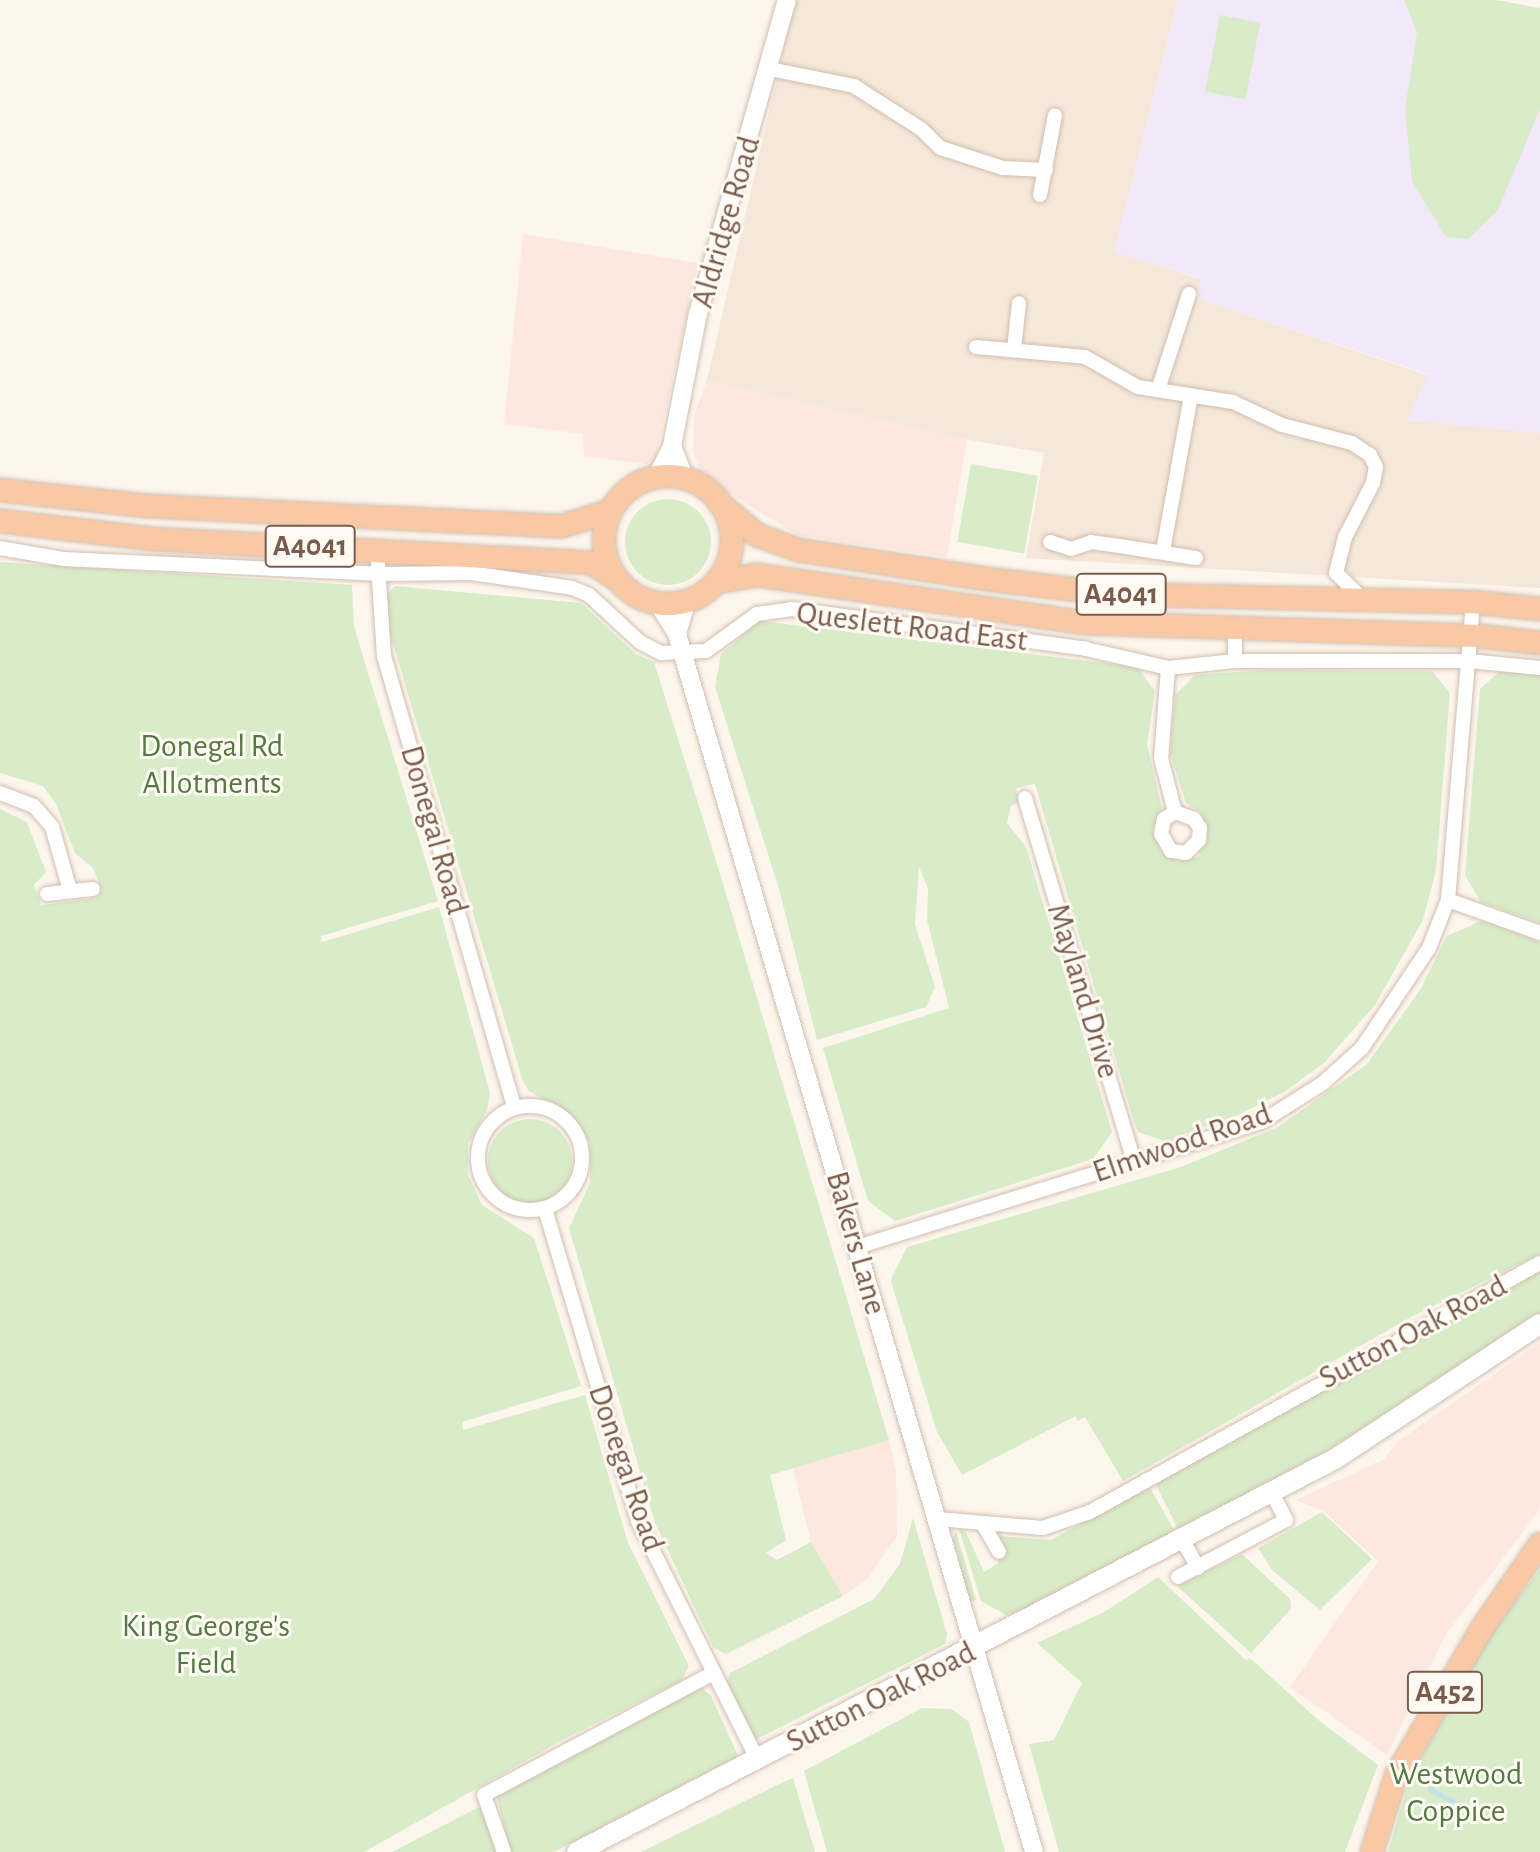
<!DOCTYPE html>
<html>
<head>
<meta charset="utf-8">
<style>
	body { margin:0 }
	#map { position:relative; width:1540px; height:1852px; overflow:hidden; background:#fdf6ec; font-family:"Alegreya Sans",sans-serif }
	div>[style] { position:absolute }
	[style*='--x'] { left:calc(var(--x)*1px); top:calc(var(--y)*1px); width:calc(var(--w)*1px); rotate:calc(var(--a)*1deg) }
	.residential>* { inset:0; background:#f5e8da }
	.commercial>* { inset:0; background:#fde8e0 }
	.education>* { inset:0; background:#f3e8fa }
	.green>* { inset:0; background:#d8ecc9; transform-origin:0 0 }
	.round { border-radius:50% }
	.stream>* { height:5px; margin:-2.5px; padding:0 2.5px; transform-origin:2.5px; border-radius:2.5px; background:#bfe3e8 }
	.roads { filter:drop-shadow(0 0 2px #d1beb0) drop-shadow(0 0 2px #d1beb0) }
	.minor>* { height:14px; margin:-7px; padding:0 7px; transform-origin:7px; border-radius:7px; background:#fff }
	.minor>.ring { margin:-7px; padding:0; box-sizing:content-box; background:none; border:14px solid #fff; border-radius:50% }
	.tertiary>* { height:18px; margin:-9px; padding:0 9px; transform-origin:9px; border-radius:9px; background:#fff }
	.secondary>* { height:20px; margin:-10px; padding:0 10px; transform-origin:10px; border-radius:10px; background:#fff }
	.trunk>* { height:22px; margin:-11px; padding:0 11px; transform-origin:11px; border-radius:11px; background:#f9c8a4 }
	.trunk>.ring { margin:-11px; padding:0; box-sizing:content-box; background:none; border:22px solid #f9c8a4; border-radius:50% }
	span { translate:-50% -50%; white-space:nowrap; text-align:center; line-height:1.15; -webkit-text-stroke:6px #fffaf3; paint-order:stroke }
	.shield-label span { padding:2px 6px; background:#fffaf3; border:2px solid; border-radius:6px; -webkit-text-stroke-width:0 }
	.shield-label { font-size:30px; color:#7a5c4d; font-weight:700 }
	.street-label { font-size:32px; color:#7a5c4d }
	.park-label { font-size:32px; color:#537a41 }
</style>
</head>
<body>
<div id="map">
	<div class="residential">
		<i style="clip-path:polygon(795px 0,1178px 0,1115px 252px,1201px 279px,1196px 298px,1428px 375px,1408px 420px,1540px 433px,1540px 588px,1026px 558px,1044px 453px,782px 407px,707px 380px)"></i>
	</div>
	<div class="commercial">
		<i style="clip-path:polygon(523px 234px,698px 263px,654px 465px,584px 456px,583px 434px,504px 424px)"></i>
		<i style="clip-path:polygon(707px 380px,967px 439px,947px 557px,797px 535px,720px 487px,700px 470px,693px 452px,694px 416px)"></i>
		<i style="clip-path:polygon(1540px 1342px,1540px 1509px,1445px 1636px,1387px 1755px,1290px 1687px,1378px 1561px,1323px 1511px,1296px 1500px,1384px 1459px,1398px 1441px)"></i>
		<i style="clip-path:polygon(889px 1440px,896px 1471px,897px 1536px,867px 1579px,843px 1596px,811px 1542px,793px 1468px)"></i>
	</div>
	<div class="education">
		<i style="clip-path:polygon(1178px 0,1495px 0,1540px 8px,1540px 433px,1408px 420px,1428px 374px,1196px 298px,1200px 278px,1114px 252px)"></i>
	</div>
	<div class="green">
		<i style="clip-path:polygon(1404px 0,1495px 0,1540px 8px,1540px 109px,1498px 210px,1468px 239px,1446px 237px,1412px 182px,1405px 110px,1417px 32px)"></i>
		<i style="left:1220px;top:15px;width:41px;height:78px;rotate:11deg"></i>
		<i style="left:971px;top:464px;width:68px;height:79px;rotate:10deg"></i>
		<i class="round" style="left:625px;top:499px;width:86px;height:86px"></i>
		<i style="clip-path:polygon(0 562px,352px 585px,354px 627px,438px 901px,321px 936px,322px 942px,439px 907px,490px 1093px,487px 1110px,468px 1144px,468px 1175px,482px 1205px,534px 1238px,581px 1386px,462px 1422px,463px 1430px,585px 1395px,628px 1543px,689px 1666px,682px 1680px,566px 1738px,364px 1852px,0 1852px,0 809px,27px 822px,46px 872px,34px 885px,41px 905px,96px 898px,102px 890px,93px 868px,75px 853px,56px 804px,43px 786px,0 773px)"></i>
		<i style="clip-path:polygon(395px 586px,581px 603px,636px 654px,654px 662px,718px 867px,889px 1440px,770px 1475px,786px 1540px,766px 1553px,777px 1560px,811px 1542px,843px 1596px,726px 1654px,713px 1647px,655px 1523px,569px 1228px,590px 1183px,590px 1142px,570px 1114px,529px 1091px,523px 1082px,385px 616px,386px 596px)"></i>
		<i style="clip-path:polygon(759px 621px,1137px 667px,1155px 691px,1147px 744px,1162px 809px,1153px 829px,1161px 852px,1178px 862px,1198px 857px,1207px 834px,1201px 813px,1186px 803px,1170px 753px,1175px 695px,1195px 675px,1264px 670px,1432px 671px,1450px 693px,1436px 870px,1423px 920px,1375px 1005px,1324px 1063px,1284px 1092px,1238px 1115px,1165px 1141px,1138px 1132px,1134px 1122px,1035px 784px,1016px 788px,1019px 802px,1011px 806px,1007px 823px,1026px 847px,1112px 1132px,1093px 1159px,895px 1221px,868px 1201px,823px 1048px,949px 1008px,927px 920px,928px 889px,919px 867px,915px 924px,935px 987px,926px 1007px,817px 1040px,779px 889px,715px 687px,721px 654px)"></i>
		<i style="clip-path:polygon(1500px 671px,1540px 675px,1540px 923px,1481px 902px,1465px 875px,1480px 689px)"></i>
		<i style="clip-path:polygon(1481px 921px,1540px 942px,1540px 1254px,1413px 1316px,1123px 1481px,1085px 1417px,1078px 1421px,1076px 1416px,962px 1475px,937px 1432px,893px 1288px,891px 1279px,907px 1247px,1181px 1167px,1278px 1127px,1367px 1064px,1420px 990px,1447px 936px)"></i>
		<i class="round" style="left:488px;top:1119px;width:84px;height:84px"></i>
		<i style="clip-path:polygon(1540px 1271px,1540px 1314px,1351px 1437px,1179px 1531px,1155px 1483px)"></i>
		<i style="clip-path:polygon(1149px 1486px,1175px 1532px,1024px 1610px,1006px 1615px,981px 1601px,959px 1529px,966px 1532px,984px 1572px,999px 1563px,991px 1547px,997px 1536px,1051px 1540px)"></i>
		<i style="clip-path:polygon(1322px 1512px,1372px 1559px,1320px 1610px,1272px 1570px,1258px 1548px)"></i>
		<i style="clip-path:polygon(913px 1518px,947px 1634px,945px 1644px,755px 1740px,727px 1681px,730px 1673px,874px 1599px,900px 1564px)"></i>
		<i style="clip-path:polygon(956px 1531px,976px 1600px,970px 1602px,953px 1540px)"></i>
		<i style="clip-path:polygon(1242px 1554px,1290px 1599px,1291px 1609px,1251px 1653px,1177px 1586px)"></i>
		<i style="clip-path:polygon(1540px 1569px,1540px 1852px,1388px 1852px,1410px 1777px,1490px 1635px)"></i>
		<i style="clip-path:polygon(1158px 1577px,1246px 1660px,1250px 1658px,1317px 1719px,1378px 1765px,1345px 1852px,1059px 1852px,1029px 1744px,1054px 1740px,1082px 1683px,1037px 1643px,1104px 1612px)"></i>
		<i style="clip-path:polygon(701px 1687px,711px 1696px,738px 1756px,554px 1852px,510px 1852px,496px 1794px)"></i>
		<i style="clip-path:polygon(922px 1708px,951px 1709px,969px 1722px,1005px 1852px,827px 1852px,804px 1771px)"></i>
		<i style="clip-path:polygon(793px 1778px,815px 1852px,641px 1852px,775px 1786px)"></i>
		<i style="clip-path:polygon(479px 1807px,488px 1815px,499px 1852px,392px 1852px)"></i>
	</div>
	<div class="stream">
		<i style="--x:1430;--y:1789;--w:66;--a:28.9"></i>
	</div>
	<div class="roads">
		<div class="minor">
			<i style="--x:770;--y:69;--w:86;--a:11.4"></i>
			<i style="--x:854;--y:86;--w:80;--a:32.7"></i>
			<i style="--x:921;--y:129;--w:28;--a:44"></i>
			<i style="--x:941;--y:148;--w:65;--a:17.9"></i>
			<i style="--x:1003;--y:168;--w:43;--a:2.7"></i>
			<i style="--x:1040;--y:195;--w:81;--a:-79.4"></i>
			<i style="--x:976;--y:347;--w:109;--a:5.2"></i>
			<i style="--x:1085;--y:357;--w:61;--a:29.5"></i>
			<i style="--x:1138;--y:387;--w:96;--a:9"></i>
			<i style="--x:1233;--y:402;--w:54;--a:25.1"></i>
			<i style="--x:1282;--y:425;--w:72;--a:14.4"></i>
			<i style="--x:1352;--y:443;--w:22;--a:34"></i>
			<i style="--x:1370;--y:455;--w:13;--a:63"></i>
			<i style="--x:1376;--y:467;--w:16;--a:101"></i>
			<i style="--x:1373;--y:483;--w:61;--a:117.4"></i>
			<i style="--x:1345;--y:537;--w:37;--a:104"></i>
			<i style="--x:1336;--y:573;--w:36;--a:44"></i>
			<i style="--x:1014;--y:349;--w:46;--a:-83.8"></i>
			<i style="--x:1158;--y:390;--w:101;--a:-72.1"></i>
			<i style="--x:1050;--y:542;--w:22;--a:18"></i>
			<i style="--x:1071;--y:549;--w:21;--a:-19"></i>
			<i style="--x:1091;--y:542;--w:22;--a:8"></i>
			<i style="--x:1113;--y:545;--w:84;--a:8.9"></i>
			<i style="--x:0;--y:548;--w:65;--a:9.8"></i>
			<i style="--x:64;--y:559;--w:313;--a:2.7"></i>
			<i style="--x:377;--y:574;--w:94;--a:-0.6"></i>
			<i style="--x:471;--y:573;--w:102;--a:8.4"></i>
			<i style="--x:572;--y:588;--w:18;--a:22"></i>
			<i style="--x:589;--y:595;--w:69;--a:42.7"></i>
			<i style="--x:640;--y:642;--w:24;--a:28"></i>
			<i style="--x:661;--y:653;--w:45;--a:-2.5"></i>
			<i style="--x:706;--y:651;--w:63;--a:-36"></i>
			<i style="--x:757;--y:614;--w:35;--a:-8"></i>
			<i style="--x:792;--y:609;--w:297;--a:7.7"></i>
			<i style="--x:1086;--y:649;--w:84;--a:13"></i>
			<i style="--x:1168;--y:668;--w:67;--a:-6"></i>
			<i style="--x:1235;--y:661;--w:234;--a:0"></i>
			<i style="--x:1469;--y:661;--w:71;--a:5.6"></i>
			<i style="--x:377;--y:548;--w:108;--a:86.3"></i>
			<i style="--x:384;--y:656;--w:469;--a:73.9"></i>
			<i style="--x:1163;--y:551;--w:158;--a:-79.8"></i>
			<i style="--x:1235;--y:631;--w:30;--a:90"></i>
			<i style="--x:1168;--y:668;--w:90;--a:94.4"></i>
			<i style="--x:1161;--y:758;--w:56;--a:75.5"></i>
			<i style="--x:1175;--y:812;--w:20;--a:20"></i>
			<i style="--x:1194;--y:819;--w:11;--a:56"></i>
			<i style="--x:1200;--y:828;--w:12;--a:95"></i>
			<i style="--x:1199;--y:840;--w:18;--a:135"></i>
			<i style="--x:1186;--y:853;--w:15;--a:-172"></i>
			<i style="--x:1171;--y:851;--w:20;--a:-120"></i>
			<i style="--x:1161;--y:834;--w:15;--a:-79"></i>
			<i style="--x:1164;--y:819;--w:13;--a:-32"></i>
			<i style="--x:0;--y:793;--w:36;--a:21"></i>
			<i style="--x:34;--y:806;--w:28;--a:49"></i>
			<i style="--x:52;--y:827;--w:66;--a:74.1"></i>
			<i style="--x:1025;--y:798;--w:380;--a:73.3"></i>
			<i style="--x:47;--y:894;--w:46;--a:-6.2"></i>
			<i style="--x:1448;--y:900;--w:98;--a:19.7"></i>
			<i class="ring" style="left:478px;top:1106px;width:90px;height:90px"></i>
			<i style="--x:545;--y:1209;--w:326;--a:73.4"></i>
			<i style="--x:638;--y:1521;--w:266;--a:63.4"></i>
			<i style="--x:857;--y:1247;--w:425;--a:-17.2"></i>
			<i style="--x:1263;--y:1121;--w:71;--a:-32.3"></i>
			<i style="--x:1323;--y:1083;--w:52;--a:-41.9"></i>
			<i style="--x:1362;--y:1048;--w:120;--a:-56.2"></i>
			<i style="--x:1429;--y:948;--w:52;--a:-68.4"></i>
			<i style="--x:1448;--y:900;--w:299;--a:-85.2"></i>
			<i style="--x:937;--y:1519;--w:106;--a:4.9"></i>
			<i style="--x:1043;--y:1528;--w:50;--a:-18.8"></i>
			<i style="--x:1090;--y:1512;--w:514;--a:-28.96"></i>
			<i style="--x:983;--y:1524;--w:32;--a:60"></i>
			<i style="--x:1182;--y:1539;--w:33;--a:61"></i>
			<i style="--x:1178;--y:1577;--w:122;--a:-27.8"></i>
			<i style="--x:1286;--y:1520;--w:30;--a:-117"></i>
			<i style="--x:504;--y:1852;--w:60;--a:-109.3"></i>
			<i style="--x:484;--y:1795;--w:256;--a:-28"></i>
		</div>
		<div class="tertiary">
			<i style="--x:672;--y:446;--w:33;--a:69"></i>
			<i style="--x:657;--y:476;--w:34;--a:-63"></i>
			<i style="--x:672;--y:446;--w:135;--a:-78.9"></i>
			<i style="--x:698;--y:314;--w:326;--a:-74.2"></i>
			<i style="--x:659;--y:605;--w:34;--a:58"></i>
			<i style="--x:677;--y:634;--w:1269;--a:73.66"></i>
			<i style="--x:677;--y:634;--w:33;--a:-74"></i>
		</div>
		<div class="secondary">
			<i style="--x:577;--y:1852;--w:854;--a:-27.41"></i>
			<i style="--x:1335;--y:1459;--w:245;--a:-33.4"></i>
		</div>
		<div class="trunk">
			<i class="ring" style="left:604px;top:476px;width:106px;height:106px"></i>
			<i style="--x:0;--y:490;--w:149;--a:6.2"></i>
			<i style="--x:148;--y:506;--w:414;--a:2.8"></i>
			<i style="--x:562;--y:526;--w:51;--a:-17"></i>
			<i style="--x:719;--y:503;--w:50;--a:40.1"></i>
			<i style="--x:757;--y:535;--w:44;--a:20.1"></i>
			<i style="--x:798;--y:550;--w:199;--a:8.7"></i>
			<i style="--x:995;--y:580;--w:116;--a:6.9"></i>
			<i style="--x:1110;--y:594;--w:363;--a:1.3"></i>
			<i style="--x:1473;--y:602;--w:67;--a:6"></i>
			<i style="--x:0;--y:521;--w:155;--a:6.7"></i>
			<i style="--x:154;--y:539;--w:438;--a:3.1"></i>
			<i style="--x:591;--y:563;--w:31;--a:32"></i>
			<i style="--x:716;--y:582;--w:42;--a:-9.7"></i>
			<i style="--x:757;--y:575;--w:334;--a:8.3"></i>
			<i style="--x:1088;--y:623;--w:392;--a:1.9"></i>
			<i style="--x:1480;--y:636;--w:60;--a:6.7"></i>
			<i style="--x:1372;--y:1852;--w:80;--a:-72.5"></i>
			<i style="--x:1396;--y:1776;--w:169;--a:-59.8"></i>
			<i style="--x:1481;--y:1630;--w:104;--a:-55.5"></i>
		</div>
	</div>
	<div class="shield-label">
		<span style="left:310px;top:546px">A4041</span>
		<span style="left:1121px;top:594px">A4041</span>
		<span style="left:1445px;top:1692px">A452</span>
	</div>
	<div class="street-label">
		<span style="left:726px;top:222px;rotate:-74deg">Aldridge Road</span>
		<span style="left:912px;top:627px;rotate:7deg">Queslett Road East</span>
		<span style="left:434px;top:830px;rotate:74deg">Donegal Road</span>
		<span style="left:1083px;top:991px;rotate:73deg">Mayland Drive</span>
		<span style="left:1182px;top:1143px;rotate:-19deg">Elmwood Road</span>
		<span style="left:856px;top:1243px;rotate:74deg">Bakers Lane</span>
		<span style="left:1413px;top:1332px;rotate:-28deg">Sutton Oak Road</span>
		<span style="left:626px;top:1468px;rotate:71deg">Donegal Road</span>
		<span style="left:881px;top:1697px;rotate:-27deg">Sutton Oak Road</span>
	</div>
	<div class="park-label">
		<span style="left:212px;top:765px">Donegal Rd<br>Allotments</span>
		<span style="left:206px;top:1645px">King George's<br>Field</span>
		<span style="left:1456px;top:1793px">Westwood<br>Coppice</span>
	</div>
</div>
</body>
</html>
